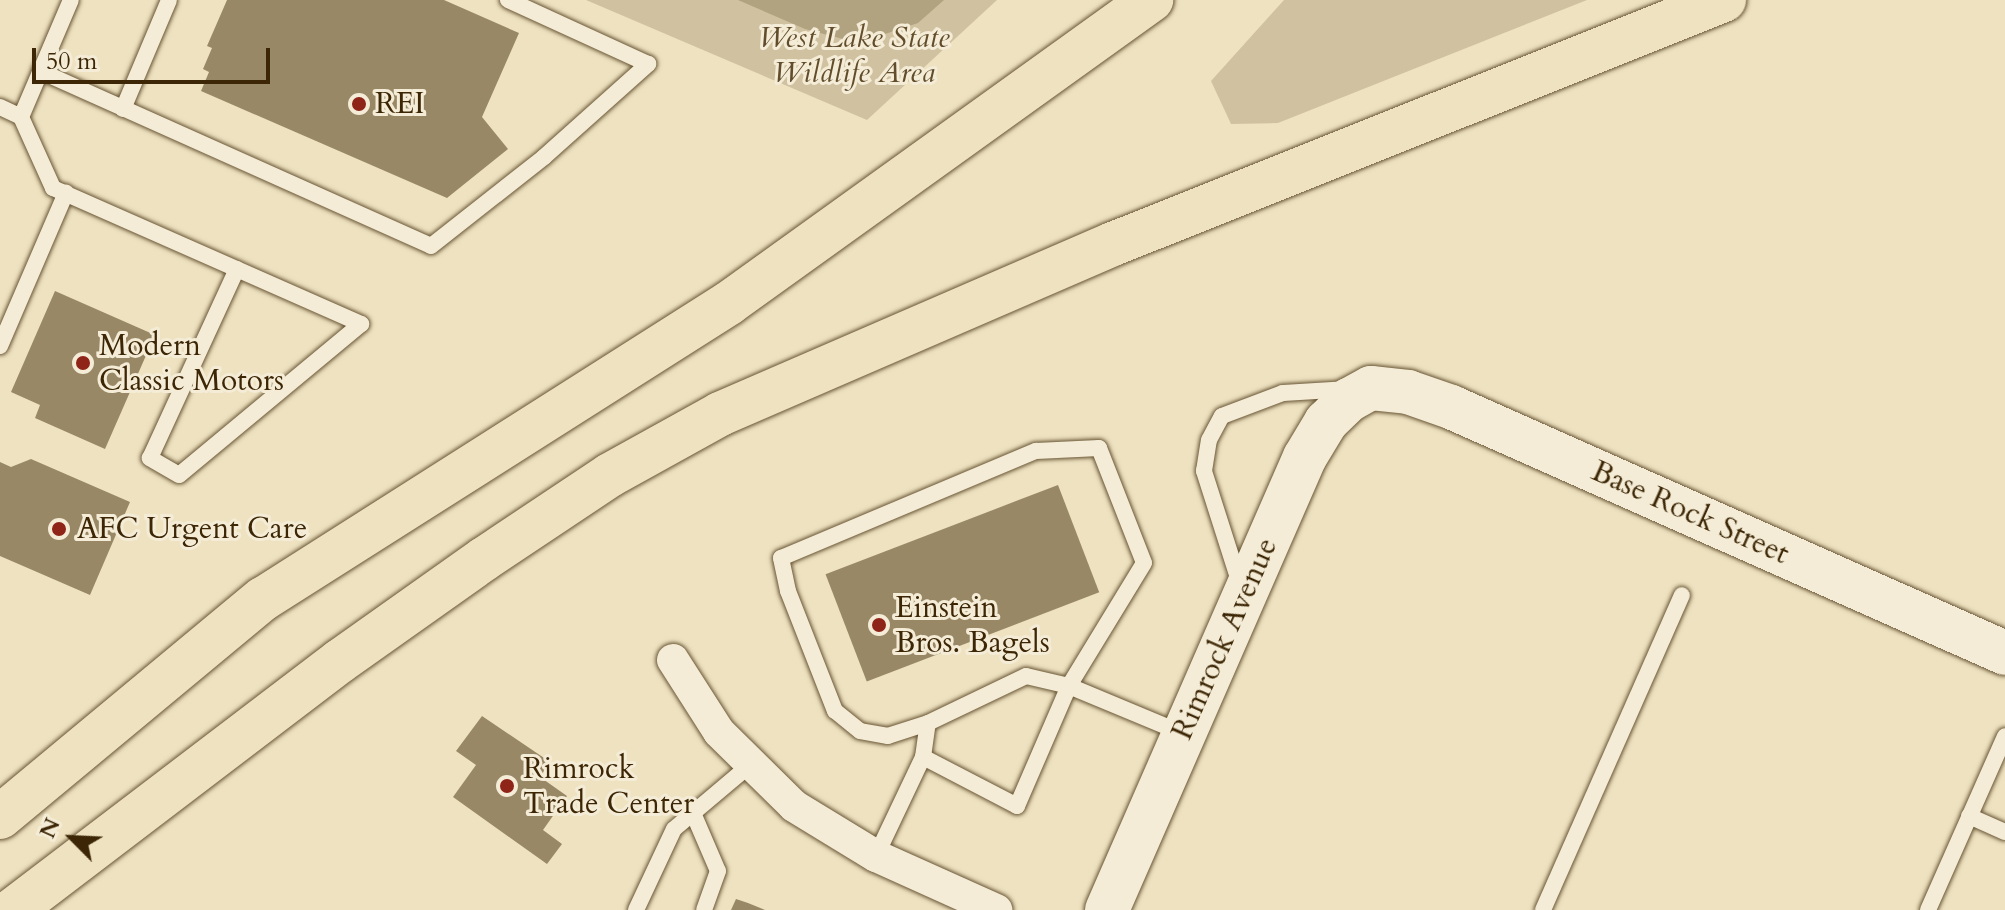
<!DOCTYPE html>
<html>
<head>
<meta charset="utf-8">
<style>
	body { margin:0 }
	#map { position:relative; width:2005px; height:910px; overflow:hidden; background:#eee2c0; font-family:Cardo,serif }
	div>[style] { position:absolute }
	[style*='--x'] { left:calc(var(--x)*1px); top:calc(var(--y)*1px); width:calc(var(--w)*1px); rotate:calc(var(--a)*1deg) }
	.green>* { inset:0; background:#d0c2a0 }
	.water>* { inset:0; background:#b1a280 }
	.building>* { inset:0; background:#986; transform-origin:0 0 }
	.roads { filter:drop-shadow(0 0 2px #685534) drop-shadow(0 0 2px #685534) }
	.lane>* { height:16px; margin:-8px; padding:0 8px; transform-origin:8px; border-radius:8px; background:#f4ecd6 }
	.street>* { height:32px; margin:-16px; padding:0 16px; transform-origin:16px; border-radius:16px; background:#f4ecd6 }
	.secondary>* { height:44px; margin:-22px; padding:0 22px; transform-origin:22px; border-radius:22px; background:#f4ecd6 }
	.highway>* { height:44px; margin:-22px; padding:0 22px; transform-origin:22px; border-radius:22px; background:#eee2c0 }
	.dots>* { width:22px; height:22px; translate:-50% -50%; box-sizing:border-box; border:4px solid #f4ecd6; border-radius:50% }
	span { translate:-50% -50%; white-space:nowrap; text-align:center; line-height:1.15; -webkit-text-stroke:6px #f4ecd6; paint-order:stroke }
	.park-label { font-size:30px; color:#614d2c; font-style:italic }
	.poi-label { font-size:30px; color:#3c2605 }
	.left { translate:0 -50%; text-align:left }
	.street-label { font-size:30px; color:#3c2605 }
	.north { position:absolute; left:32px; top:798px; width:80px; height:80px; -webkit-text-stroke:6px #f4ecd6; paint-order:stroke; rotate:294deg; font-size:22px; font-weight:700; line-height:32px; text-align:center; color:#3c2605 }
	.north::after { content:''; display:block; margin:auto; width:28px; height:36px; background:#3c2605; clip-path:polygon(50% 0,100% 100%,50% 72%,0 100%) }
	.scale { position:absolute; left:32px; top:48px; width:238px; height:36px; box-sizing:border-box; border:4px solid #3c2605; border-top:0; padding-left:10px; font-size:24px; line-height:28px; white-space:nowrap; color:#3c2605; -webkit-text-stroke:6px #f4ecd6; paint-order:stroke }
</style>
</head>
<body>
<div id="map">
	<div class="green">
		<i style="clip-path:polygon(586px 0,997px 0,867px 120px)"></i>
		<i style="clip-path:polygon(1284px 0,1587px 0,1278px 123px,1231px 124px,1211px 81px)"></i>
	</div>
	<div class="water">
		<i style="clip-path:polygon(738px 0,944px 0,918px 23px,858px 43px,805px 29px)"></i>
	</div>
	<div class="building">
		<i style="clip-path:polygon(227px 0,444px 0,519px 33px,482px 117px,508px 149px,447px 198px,201px 91px,209px 72px,203px 69px,212px 48px,207px 46px)"></i>
		<i style="clip-path:polygon(55px 291px,155px 335px,105px 449px,35px 418px,40px 405px,11px 392px)"></i>
		<i style="clip-path:polygon(31px 459px,130px 502px,90px 595px,0 556px,0 462px,11px 467px)"></i>
		<i style="left:1058px;top:485px;width:115px;height:249px;rotate:69deg"></i>
		<i style="clip-path:polygon(482px 716px,550px 762px,540px 777px,567px 796px,543px 830px,562px 844px,547px 864px,453px 797px,476px 765px,456px 751px)"></i>
		<i style="clip-path:polygon(736px 899px,748px 903px,765px 910px,731px 910px)"></i>
	</div>
	<div class="roads">
		<div class="lane">
			<i style="--x:40;--y:71;--w:428;--a:24.1"></i>
			<i style="--x:431;--y:246;--w:144;--a:-38.2"></i>
			<i style="--x:544;--y:157;--w:140;--a:-41.8"></i>
			<i style="--x:648;--y:64;--w:154;--a:-155.4"></i>
			<i style="--x:0;--y:107;--w:23;--a:25"></i>
			<i style="--x:21;--y:117;--w:127;--a:-66.9"></i>
			<i style="--x:123;--y:109;--w:118;--a:-67.1"></i>
			<i style="--x:21;--y:117;--w:78;--a:65.7"></i>
			<i style="--x:53;--y:188;--w:337;--a:23.8"></i>
			<i style="--x:361;--y:324;--w:236;--a:140.3"></i>
			<i style="--x:179;--y:475;--w:34;--a:-150"></i>
			<i style="--x:150;--y:458;--w:208;--a:-65.3"></i>
			<i style="--x:0;--y:346;--w:167;--a:-66.7"></i>
			<i style="--x:1240;--y:584;--w:119;--a:-107.7"></i>
			<i style="--x:1204;--y:471;--w:31;--a:-81"></i>
			<i style="--x:1209;--y:440;--w:27;--a:-62"></i>
			<i style="--x:1222;--y:416;--w:65;--a:-20.7"></i>
			<i style="--x:1283;--y:393;--w:66;--a:-3.5"></i>
			<i style="--x:923;--y:757;--w:106;--a:27.5"></i>
			<i style="--x:1017;--y:806;--w:131;--a:-66.6"></i>
			<i style="--x:1069;--y:686;--w:44;--a:-166.9"></i>
			<i style="--x:1026;--y:676;--w:109;--a:154.4"></i>
			<i style="--x:928;--y:723;--w:42;--a:162"></i>
			<i style="--x:888;--y:736;--w:28;--a:-170"></i>
			<i style="--x:860;--y:731;--w:32;--a:-141"></i>
			<i style="--x:835;--y:711;--w:129;--a:-111.4"></i>
			<i style="--x:788;--y:591;--w:34;--a:-102"></i>
			<i style="--x:781;--y:558;--w:277;--a:-22.8"></i>
			<i style="--x:1036;--y:451;--w:63;--a:-2.7"></i>
			<i style="--x:1099;--y:448;--w:123;--a:68.6"></i>
			<i style="--x:1144;--y:563;--w:144;--a:121.4"></i>
			<i style="--x:1069;--y:686;--w:122;--a:22.6"></i>
			<i style="--x:693;--y:813;--w:63;--a:66.7"></i>
			<i style="--x:718;--y:871;--w:41;--a:109.7"></i>
			<i style="--x:1969;--y:816;--w:39;--a:24"></i>
			<i style="--x:876;--y:856;--w:110;--a:-64.6"></i>
			<i style="--x:923;--y:757;--w:34;--a:-82"></i>
			<i style="--x:636;--y:910;--w:89;--a:-64.9"></i>
			<i style="--x:674;--y:829;--w:99;--a:-40.1"></i>
			<i style="--x:1543;--y:910;--w:344;--a:-66.2"></i>
			<i style="--x:1928;--y:910;--w:190;--a:-66.1"></i>
		</div>
		<div class="street">
			<i style="--x:673;--y:660;--w:85;--a:57.4"></i>
			<i style="--x:719;--y:732;--w:105;--a:44.6"></i>
			<i style="--x:794;--y:806;--w:96;--a:31.4"></i>
			<i style="--x:876;--y:856;--w:132;--a:24.2"></i>
		</div>
		<div class="secondary">
			<i style="--x:1107;--y:910;--w:494;--a:-66.4"></i>
			<i style="--x:1305;--y:457;--w:41;--a:-59"></i>
			<i style="--x:1326;--y:422;--w:32;--a:-44"></i>
			<i style="--x:1349;--y:400;--w:25;--a:-29"></i>
			<i style="--x:1371;--y:388;--w:37;--a:6"></i>
			<i style="--x:1408;--y:392;--w:46;--a:19.2"></i>
			<i style="--x:1451;--y:407;--w:606;--a:23.94"></i>
		</div>
		<div class="highway">
			<i style="--x:0;--y:817;--w:342;--a:-39.7"></i>
			<i style="--x:263;--y:599;--w:552;--a:-32.42"></i>
			<i style="--x:729;--y:303;--w:520;--a:-35.68"></i>
			<i style="--x:13;--y:910;--w:411;--a:-37.3"></i>
			<i style="--x:340;--y:661;--w:176;--a:-35.3"></i>
			<i style="--x:484;--y:559;--w:151;--a:-33.7"></i>
			<i style="--x:610;--y:475;--w:126;--a:-29"></i>
			<i style="--x:720;--y:414;--w:428;--a:-23.4"></i>
			<i style="--x:1113;--y:244;--w:658;--a:-21.77"></i>
		</div>
	</div>
	<div class="dots">
		<i style="left:359px;top:104px;background:#8f2418"></i>
		<i style="left:83px;top:363px;background:#8f2418"></i>
		<i style="left:59px;top:529px;background:#8f2418"></i>
		<i style="left:879px;top:625px;background:#8f2418"></i>
		<i style="left:507px;top:786px;background:#8f2418"></i>
	</div>
	<div class="park-label">
		<span style="left:854px;top:55px">West Lake State<br>Wildlife Area</span>
	</div>
	<div class="poi-label">
		<span class="left" style="left:375px;top:104px">REI</span>
		<span class="left" style="left:99px;top:363px">Modern<br>Classic Motors</span>
		<span class="left" style="left:77px;top:529px">AFC Urgent Care</span>
		<span class="left" style="left:895px;top:625px">Einstein<br>Bros. Bagels</span>
		<span class="left" style="left:523px;top:786px">Rimrock<br>Trade Center</span>
	</div>
	<div class="street-label">
		<span style="left:1690px;top:513px;rotate:24deg">Base Rock Street</span>
		<span style="left:1225px;top:639px;rotate:-66deg">Rimrock Avenue</span>
	</div>
	<div class="north">N</div>
	<div class="scale">50 m</div>
</div>
</body>
</html>
